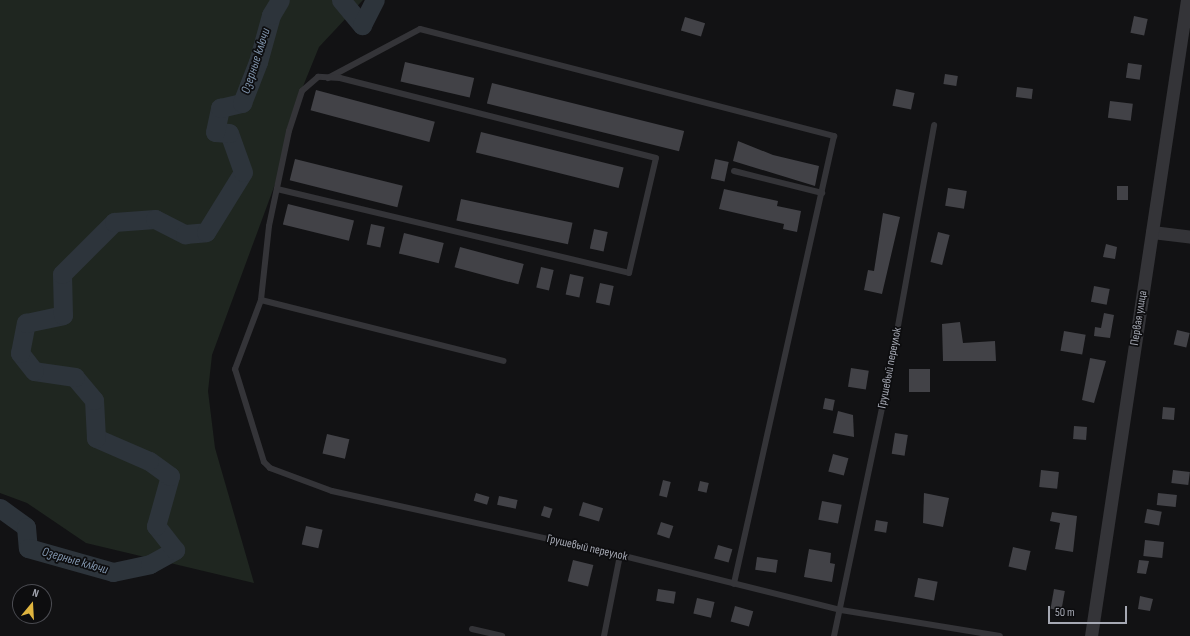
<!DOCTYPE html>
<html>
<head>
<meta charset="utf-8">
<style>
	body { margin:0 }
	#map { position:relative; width:1190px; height:636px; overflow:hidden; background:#121214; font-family:"Sofia Sans Condensed",sans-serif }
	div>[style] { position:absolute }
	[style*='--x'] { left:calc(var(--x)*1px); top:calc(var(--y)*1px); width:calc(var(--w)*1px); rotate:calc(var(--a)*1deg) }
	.green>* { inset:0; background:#1f2620 }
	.river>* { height:19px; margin:-9.5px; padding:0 9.5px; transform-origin:9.5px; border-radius:9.5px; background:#2d343b }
	.building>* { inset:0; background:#424247; transform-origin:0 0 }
	.service>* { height:6px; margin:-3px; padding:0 3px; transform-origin:3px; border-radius:3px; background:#343438 }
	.minor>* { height:13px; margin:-6.5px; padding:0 6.5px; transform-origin:6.5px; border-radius:6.5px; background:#343438 }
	span { translate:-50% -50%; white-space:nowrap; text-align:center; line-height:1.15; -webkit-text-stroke:3.5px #0d0d0f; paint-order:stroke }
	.street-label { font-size:12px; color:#a5a8b3 }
	.water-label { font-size:13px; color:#7f93ab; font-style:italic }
	.north { position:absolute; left:12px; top:584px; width:40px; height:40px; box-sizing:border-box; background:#0d0d0f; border:1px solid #4a4b51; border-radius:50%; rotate:18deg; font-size:11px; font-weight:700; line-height:16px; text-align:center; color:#a5a8b3 }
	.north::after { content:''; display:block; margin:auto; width:14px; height:18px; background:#dfb43f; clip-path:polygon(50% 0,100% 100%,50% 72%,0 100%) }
	.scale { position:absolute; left:1048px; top:606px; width:79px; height:18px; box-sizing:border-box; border:2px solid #a5a8b3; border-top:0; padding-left:5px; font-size:12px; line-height:14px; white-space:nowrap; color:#a5a8b3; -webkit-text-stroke:3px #0d0d0f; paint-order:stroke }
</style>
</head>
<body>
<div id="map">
	<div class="green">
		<i style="clip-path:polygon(0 0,363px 0,319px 47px,295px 106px,281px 168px,212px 355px,208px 391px,215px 448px,254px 583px,86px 543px,27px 503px,0 493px)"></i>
	</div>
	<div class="river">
		<i style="--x:341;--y:0;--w:33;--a:50"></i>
		<i style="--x:362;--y:25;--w:28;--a:-63"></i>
		<i style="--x:0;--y:508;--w:32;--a:36"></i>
		<i style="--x:26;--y:527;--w:21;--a:85"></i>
		<i style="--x:28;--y:548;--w:88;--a:15.8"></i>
		<i style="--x:113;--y:572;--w:38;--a:-12"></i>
		<i style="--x:150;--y:564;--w:29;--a:-29"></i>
		<i style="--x:175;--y:550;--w:31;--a:-128"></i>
		<i style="--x:156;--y:526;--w:52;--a:-74.4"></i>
		<i style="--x:170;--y:476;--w:26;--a:-144"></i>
		<i style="--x:149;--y:461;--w:58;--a:-156.5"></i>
		<i style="--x:96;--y:438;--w:38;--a:-93"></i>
		<i style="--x:94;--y:400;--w:30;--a:-130"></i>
		<i style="--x:75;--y:377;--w:41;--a:-171.7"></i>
		<i style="--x:34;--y:371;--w:23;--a:-128"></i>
		<i style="--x:20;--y:353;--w:31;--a:-79"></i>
		<i style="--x:26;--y:323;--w:38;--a:-12"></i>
		<i style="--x:63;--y:315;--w:41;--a:-91.4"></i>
		<i style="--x:62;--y:274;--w:74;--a:-45"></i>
		<i style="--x:114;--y:222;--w:41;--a:-4.2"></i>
		<i style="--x:155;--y:219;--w:34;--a:27"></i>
		<i style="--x:185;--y:234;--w:21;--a:-5"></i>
		<i style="--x:206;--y:232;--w:70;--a:-58.3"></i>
		<i style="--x:243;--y:172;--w:41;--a:-109.7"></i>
		<i style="--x:229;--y:133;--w:14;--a:-176"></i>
		<i style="--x:215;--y:132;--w:25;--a:-78"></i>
		<i style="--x:220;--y:108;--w:23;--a:-13"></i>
		<i style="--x:242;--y:103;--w:44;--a:-68.7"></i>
		<i style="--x:258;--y:62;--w:49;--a:-74.5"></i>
		<i style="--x:271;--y:15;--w:17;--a:-59"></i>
	</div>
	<div class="building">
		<i style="left:1134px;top:16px;width:14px;height:17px;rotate:12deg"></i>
		<i style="left:685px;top:17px;width:21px;height:14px;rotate:17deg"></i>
		<i style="left:405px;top:62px;width:71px;height:20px;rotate:13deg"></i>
		<i style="left:1128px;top:63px;width:14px;height:15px;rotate:8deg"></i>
		<i style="left:945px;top:74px;width:13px;height:10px;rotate:9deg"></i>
		<i style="left:492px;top:83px;width:198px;height:21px;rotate:14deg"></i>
		<i style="left:1017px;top:87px;width:16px;height:10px;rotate:7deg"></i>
		<i style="left:896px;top:89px;width:19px;height:17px;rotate:12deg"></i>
		<i style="left:316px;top:90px;width:123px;height:21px;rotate:15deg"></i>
		<i style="left:1110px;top:101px;width:23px;height:17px;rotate:7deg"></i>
		<i style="left:481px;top:132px;width:147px;height:21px;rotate:14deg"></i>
		<i style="clip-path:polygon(738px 141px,773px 155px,819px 166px,815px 186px,733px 161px)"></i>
		<i style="left:295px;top:159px;width:111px;height:22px;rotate:14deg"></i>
		<i style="left:715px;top:159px;width:14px;height:20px;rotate:12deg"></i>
		<i style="left:1117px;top:186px;width:11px;height:14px"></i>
		<i style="left:948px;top:188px;width:19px;height:18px;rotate:9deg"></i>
		<i style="clip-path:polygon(724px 189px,778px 201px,777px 206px,801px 211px,797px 232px,783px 229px,784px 224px,719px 209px)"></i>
		<i style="left:461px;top:199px;width:114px;height:22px;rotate:12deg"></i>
		<i style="left:288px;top:204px;width:68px;height:21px;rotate:14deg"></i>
		<i style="clip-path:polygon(883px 213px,900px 217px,882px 294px,864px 290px,868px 270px,874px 271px)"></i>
		<i style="left:371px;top:224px;width:14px;height:21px;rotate:12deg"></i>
		<i style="left:594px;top:229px;width:14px;height:20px;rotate:12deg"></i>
		<i style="left:938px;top:232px;width:12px;height:31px;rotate:14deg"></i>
		<i style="left:404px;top:233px;width:41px;height:21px;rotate:14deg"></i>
		<i style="clip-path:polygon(1106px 244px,1117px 247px,1115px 259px,1103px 257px)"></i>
		<i style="left:460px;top:247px;width:66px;height:21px;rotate:15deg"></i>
		<i style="left:541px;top:267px;width:13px;height:21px;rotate:13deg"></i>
		<i style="left:570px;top:274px;width:14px;height:21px;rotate:12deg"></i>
		<i style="left:600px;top:283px;width:14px;height:20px;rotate:12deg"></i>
		<i style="left:1094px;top:286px;width:16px;height:16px;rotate:11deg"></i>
		<i style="clip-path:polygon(1104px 313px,1114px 315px,1110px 338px,1094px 336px,1095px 327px,1101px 328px)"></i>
		<i style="clip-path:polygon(960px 322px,963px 343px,995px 341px,996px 361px,943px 361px,942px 324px)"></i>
		<i style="left:1177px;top:330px;width:13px;height:15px;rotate:13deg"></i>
		<i style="left:1064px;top:331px;width:22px;height:20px;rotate:10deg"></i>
		<i style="clip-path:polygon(1090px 358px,1106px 361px,1094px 403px,1082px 400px)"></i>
		<i style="left:851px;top:368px;width:18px;height:19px;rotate:9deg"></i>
		<i style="left:930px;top:369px;width:23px;height:21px;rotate:90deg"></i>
		<i style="left:825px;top:398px;width:10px;height:11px;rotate:11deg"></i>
		<i style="left:1163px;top:407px;width:12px;height:12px;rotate:5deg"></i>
		<i style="clip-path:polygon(838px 411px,853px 415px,854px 437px,833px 433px)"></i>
		<i style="left:1074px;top:426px;width:13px;height:13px;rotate:4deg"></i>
		<i style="left:895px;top:433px;width:13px;height:21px;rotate:9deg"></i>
		<i style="left:327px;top:434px;width:23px;height:20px;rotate:13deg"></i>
		<i style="left:833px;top:454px;width:16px;height:18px;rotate:15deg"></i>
		<i style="left:1041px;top:470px;width:18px;height:17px;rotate:6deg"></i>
		<i style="left:1173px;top:470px;width:17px;height:13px;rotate:7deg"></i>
		<i style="left:663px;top:480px;width:8px;height:16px;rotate:14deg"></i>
		<i style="left:700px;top:481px;width:9px;height:10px;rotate:13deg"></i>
		<i style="left:476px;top:493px;width:14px;height:8px;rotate:17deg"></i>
		<i style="clip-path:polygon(924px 493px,949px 498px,943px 527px,923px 523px)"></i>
		<i style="left:1158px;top:493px;width:19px;height:12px;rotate:6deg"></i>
		<i style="left:499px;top:496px;width:19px;height:9px;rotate:12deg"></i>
		<i style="left:822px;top:501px;width:20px;height:19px;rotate:11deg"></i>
		<i style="left:583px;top:502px;width:21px;height:14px;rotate:17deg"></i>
		<i style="left:544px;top:506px;width:9px;height:10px;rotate:18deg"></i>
		<i style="left:1147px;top:509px;width:15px;height:14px;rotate:11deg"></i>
		<i style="clip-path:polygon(1052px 512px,1077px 516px,1073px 552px,1055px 549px,1060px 523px,1050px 521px)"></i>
		<i style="left:876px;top:520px;width:12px;height:11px;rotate:9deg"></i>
		<i style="left:661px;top:522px;width:13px;height:13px;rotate:18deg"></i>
		<i style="left:306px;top:526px;width:17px;height:19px;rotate:13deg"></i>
		<i style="left:1145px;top:540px;width:19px;height:16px;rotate:6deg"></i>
		<i style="left:718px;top:545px;width:15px;height:14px;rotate:16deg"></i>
		<i style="left:1013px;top:547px;width:18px;height:20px;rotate:13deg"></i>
		<i style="clip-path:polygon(809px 549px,831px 553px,830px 563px,835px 564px,832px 582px,804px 577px)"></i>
		<i style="left:757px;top:557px;width:21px;height:13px;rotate:8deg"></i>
		<i style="left:573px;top:560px;width:21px;height:22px;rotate:14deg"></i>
		<i style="clip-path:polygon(1139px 560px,1149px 561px,1146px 574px,1137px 573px)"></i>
		<i style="left:918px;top:578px;width:20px;height:19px;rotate:11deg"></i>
		<i style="left:658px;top:589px;width:18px;height:12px;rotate:9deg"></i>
		<i style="left:1054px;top:589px;width:11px;height:20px;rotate:10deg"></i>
		<i style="clip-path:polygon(1140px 596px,1153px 599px,1150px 611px,1138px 609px)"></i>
		<i style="left:697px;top:598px;width:18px;height:16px;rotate:13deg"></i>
		<i style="left:735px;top:606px;width:19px;height:16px;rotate:16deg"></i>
	</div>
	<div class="service">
		<i style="--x:328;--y:78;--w:104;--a:-28"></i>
		<i style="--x:420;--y:29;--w:428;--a:14.5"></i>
		<i style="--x:834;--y:136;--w:459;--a:102.6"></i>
		<i style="--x:734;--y:171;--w:91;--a:14"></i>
		<i style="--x:277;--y:189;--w:362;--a:13.4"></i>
		<i style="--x:629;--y:273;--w:118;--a:-76.8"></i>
		<i style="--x:656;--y:158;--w:326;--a:-165.8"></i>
		<i style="--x:340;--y:78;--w:22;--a:-177"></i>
		<i style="--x:318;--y:77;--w:21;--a:139"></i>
		<i style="--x:302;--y:91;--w:42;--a:108"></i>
		<i style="--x:289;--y:131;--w:97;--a:101.9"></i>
		<i style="--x:269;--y:226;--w:74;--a:96.2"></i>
		<i style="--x:261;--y:300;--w:74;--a:110.6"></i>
		<i style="--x:235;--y:369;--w:97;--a:72.7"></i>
		<i style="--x:264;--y:462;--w:8;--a:45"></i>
		<i style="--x:270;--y:468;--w:66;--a:20.4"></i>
		<i style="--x:332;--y:491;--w:295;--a:12.5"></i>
		<i style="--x:620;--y:555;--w:228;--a:14"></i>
		<i style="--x:841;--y:610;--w:161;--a:9.3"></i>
		<i style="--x:261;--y:300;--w:250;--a:14.1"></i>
		<i style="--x:472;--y:629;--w:31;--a:13"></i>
		<i style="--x:604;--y:636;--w:83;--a:-78.8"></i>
		<i style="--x:834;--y:636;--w:266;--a:-78.1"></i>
		<i style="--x:889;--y:376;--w:255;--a:-79.8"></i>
	</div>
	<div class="minor">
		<i style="--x:1152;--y:232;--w:38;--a:7"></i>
		<i style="--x:1091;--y:636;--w:643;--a:-81.42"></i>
	</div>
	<div class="street-label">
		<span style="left:1139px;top:318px;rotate:-81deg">Первая улица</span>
		<span style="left:890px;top:368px;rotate:-79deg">Грушевый переулок</span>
		<span style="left:587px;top:548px;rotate:13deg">Грушевый переулок</span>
	</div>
	<div class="water-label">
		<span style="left:256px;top:61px;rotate:-72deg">Озерные ключи</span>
		<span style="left:75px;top:561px;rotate:16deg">Озерные ключи</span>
	</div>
	<div class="north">N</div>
	<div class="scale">50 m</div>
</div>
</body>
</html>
